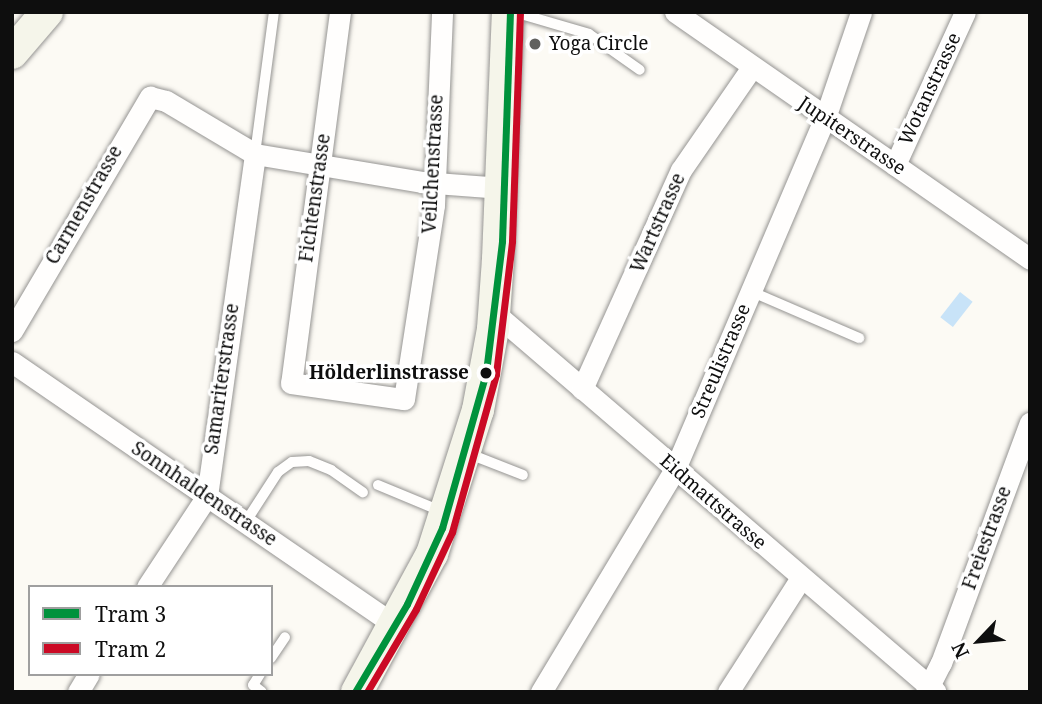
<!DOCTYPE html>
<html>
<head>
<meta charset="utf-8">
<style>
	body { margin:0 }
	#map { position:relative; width:1042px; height:704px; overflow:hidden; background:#fcfaf4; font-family:"Noto Serif",serif }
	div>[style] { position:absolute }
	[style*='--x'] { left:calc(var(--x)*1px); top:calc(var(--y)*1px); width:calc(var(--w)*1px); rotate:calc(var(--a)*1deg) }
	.water>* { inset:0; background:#c8e3f8; transform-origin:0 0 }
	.roads { filter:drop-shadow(0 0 2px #959492) drop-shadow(0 0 2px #959492) }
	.lane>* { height:10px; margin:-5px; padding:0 5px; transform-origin:5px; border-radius:5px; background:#fffefd }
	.street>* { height:21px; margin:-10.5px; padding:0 10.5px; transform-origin:10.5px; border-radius:10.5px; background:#fffefd }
	.secondary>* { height:32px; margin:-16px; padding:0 16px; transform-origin:16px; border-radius:16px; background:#f5f5ea }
	.tram-1>* { height:7px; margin:-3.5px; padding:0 3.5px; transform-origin:3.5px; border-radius:3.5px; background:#00923c }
	.tram-2>* { height:7px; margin:-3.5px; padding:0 3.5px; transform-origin:3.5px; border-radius:3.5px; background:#cb0a25 }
	.dots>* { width:19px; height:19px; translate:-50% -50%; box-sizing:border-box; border:4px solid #fff; border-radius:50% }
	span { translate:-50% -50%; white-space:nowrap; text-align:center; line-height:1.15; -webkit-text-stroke:7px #fff; paint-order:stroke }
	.poi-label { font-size:19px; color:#0e0e0e }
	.left { translate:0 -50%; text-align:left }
	.street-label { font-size:19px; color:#0e0e0e }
	.stop-label { font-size:19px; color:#0e0e0e; font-weight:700 }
	.right { translate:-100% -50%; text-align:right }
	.frame { position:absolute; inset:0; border:14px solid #0e0e0e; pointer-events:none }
	.legend { position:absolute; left:28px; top:585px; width:245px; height:91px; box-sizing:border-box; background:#fff; border:2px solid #9f9f9f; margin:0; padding:9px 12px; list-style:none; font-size:21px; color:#0e0e0e }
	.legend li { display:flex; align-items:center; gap:14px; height:35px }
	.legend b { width:35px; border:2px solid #9f9f9f }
	.north { position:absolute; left:944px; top:606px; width:70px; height:70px; -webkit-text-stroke:5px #fff; paint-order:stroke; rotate:244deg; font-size:19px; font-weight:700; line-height:28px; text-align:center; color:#0e0e0e }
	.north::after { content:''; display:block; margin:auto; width:24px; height:32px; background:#0e0e0e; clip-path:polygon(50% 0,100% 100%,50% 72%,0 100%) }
</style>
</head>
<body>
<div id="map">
	<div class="water">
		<i style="left:960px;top:292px;width:16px;height:32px;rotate:38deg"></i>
	</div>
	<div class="roads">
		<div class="lane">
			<i style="--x:514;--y:12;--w:78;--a:16.3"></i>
			<i style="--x:589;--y:34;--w:62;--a:35.2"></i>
			<i style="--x:255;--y:154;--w:143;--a:-82.4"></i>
			<i style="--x:750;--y:291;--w:119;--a:23.3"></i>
			<i style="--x:467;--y:453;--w:60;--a:21.4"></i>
			<i style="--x:378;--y:485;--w:63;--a:22.5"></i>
			<i style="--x:245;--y:523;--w:61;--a:-57.1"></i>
			<i style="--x:278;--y:472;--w:17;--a:-36"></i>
			<i style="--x:292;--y:462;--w:17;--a:-3"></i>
			<i style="--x:309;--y:461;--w:24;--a:22"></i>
			<i style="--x:331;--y:470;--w:39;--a:35"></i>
			<i style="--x:271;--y:658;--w:25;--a:-56"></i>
			<i style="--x:260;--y:674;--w:13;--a:122"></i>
			<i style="--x:253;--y:685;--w:11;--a:38"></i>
		</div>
		<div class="street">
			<i style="--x:340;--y:12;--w:374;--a:97.5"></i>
			<i style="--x:291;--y:383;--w:114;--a:8.1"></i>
			<i style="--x:404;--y:399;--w:196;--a:-81.2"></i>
			<i style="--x:434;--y:205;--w:193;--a:-87.6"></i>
			<i style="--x:675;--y:12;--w:432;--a:34.8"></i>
			<i style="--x:895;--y:165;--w:168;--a:-65.4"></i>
			<i style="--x:491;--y:310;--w:586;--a:40.64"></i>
			<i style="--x:12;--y:331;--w:272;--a:-59.5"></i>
			<i style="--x:150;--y:97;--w:16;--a:14"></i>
			<i style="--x:166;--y:101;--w:104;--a:30.8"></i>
			<i style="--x:255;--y:154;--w:169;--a:9.5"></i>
			<i style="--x:422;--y:182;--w:80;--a:4.3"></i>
			<i style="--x:12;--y:362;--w:465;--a:34.5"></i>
			<i style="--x:582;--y:389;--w:240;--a:-65.7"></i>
			<i style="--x:681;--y:170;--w:125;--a:-55.4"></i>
			<i style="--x:147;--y:587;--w:109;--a:-56.6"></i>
			<i style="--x:207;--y:496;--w:345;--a:-82"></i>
			<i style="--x:78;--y:692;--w:21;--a:-59"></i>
			<i style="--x:541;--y:692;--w:260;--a:-59"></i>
			<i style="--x:675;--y:469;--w:382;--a:-66.9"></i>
			<i style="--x:825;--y:118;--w:112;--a:-71.2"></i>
			<i style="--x:728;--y:692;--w:135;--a:-57.4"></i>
			<i style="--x:926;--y:692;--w:33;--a:-63"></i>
			<i style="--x:941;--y:663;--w:256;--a:-69.7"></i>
		</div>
		<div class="secondary">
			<i style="--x:12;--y:53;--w:54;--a:-49.5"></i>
			<i style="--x:357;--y:692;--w:157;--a:-61.5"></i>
			<i style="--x:432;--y:554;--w:151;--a:-72.3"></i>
			<i style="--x:478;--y:410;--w:82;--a:-79.5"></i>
			<i style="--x:493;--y:329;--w:70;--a:-85.9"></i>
			<i style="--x:498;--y:259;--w:247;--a:-87.7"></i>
		</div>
	</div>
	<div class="tram-1">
		<i style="--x:355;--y:692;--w:102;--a:-59.4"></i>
		<i style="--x:407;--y:604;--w:84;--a:-65.3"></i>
		<i style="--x:442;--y:528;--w:162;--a:-74.2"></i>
		<i style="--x:486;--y:372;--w:132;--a:-83"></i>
		<i style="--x:502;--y:241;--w:229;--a:-88"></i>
	</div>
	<div class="tram-2">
		<i style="--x:367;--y:692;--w:96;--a:-59.4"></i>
		<i style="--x:416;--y:609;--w:85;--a:-64.9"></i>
		<i style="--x:452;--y:532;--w:164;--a:-74.4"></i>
		<i style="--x:496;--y:374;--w:134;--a:-83.1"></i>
		<i style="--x:512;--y:241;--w:229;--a:-88"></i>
	</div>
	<div class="dots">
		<i style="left:535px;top:44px;background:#61615e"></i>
		<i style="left:486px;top:373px;background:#0e0e0e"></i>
	</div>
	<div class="poi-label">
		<span class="left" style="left:549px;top:44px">Yoga Circle</span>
	</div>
	<div class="street-label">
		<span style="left:930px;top:89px;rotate:-65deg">Wotanstrasse</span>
		<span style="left:852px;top:136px;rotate:34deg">Jupiterstrasse</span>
		<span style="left:433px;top:164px;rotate:-87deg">Veilchenstrasse</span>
		<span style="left:315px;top:198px;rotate:-82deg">Fichtenstrasse</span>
		<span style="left:84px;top:205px;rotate:-60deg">Carmenstrasse</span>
		<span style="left:658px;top:223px;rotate:-66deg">Wartstrasse</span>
		<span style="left:721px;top:361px;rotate:-67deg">Streulistrasse</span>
		<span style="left:222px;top:379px;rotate:-82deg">Samariterstrasse</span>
		<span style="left:204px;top:494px;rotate:34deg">Sonnhaldenstrasse</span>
		<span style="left:713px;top:502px;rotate:41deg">Eidmattstrasse</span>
		<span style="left:987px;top:538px;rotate:-70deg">Freiestrasse</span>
	</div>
	<div class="stop-label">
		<span class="right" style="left:469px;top:373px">Hölderlinstrasse</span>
	</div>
	<div class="frame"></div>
	<ul class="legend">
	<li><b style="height:9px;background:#00923c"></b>Tram 3</li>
	<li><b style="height:9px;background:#cb0a25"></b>Tram 2</li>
	</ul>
	<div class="north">N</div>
</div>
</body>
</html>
